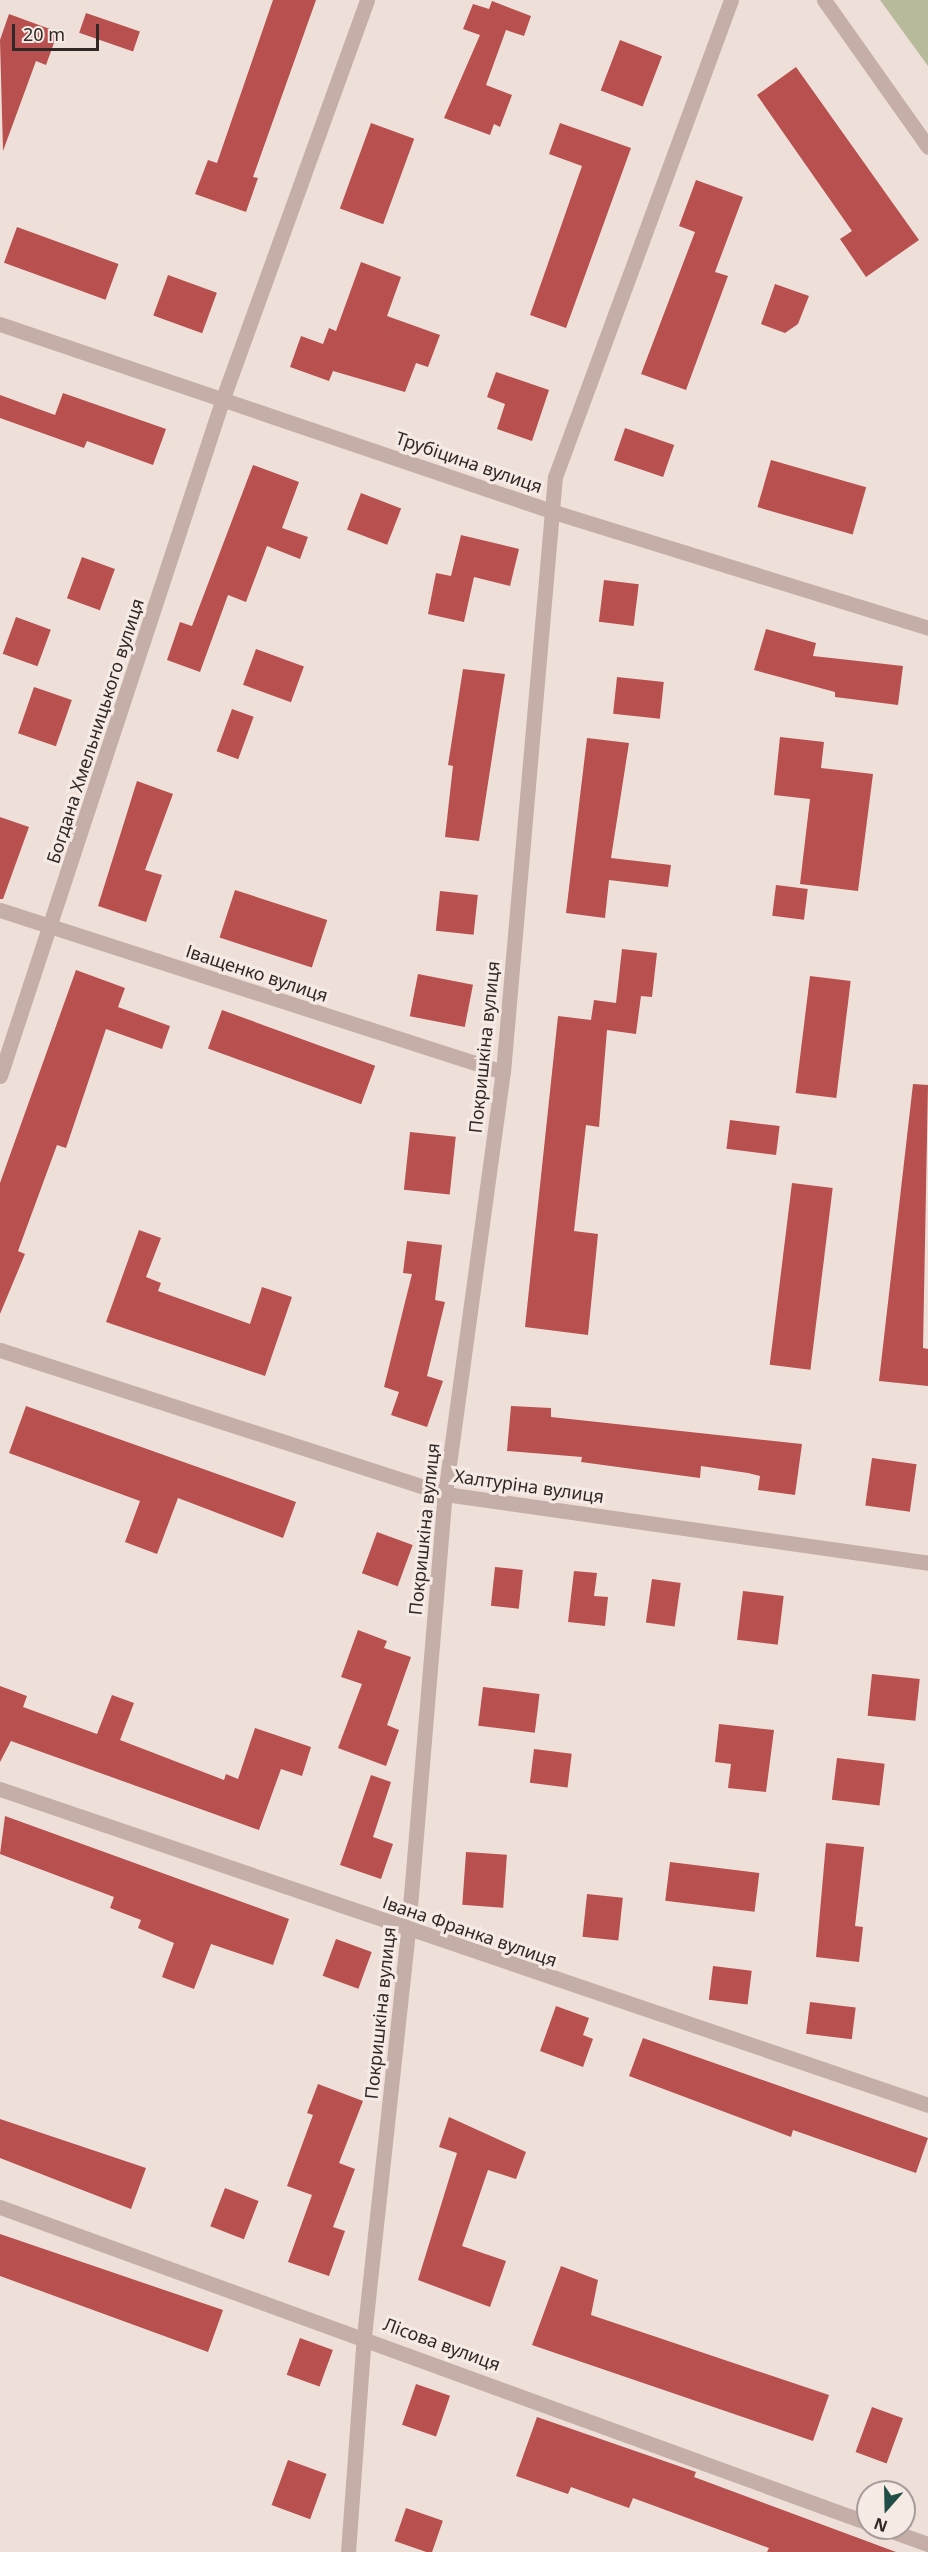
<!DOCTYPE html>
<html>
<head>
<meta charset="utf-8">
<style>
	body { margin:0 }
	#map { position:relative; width:928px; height:2552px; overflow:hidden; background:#eee0d9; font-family:"Noto Sans",sans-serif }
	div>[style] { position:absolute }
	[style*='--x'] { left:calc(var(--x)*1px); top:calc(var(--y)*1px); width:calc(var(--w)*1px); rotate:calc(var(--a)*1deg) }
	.green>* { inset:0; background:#b7bb9b }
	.building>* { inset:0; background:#b7504e; transform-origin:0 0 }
	.minor>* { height:15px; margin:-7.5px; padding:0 7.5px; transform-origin:7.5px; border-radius:7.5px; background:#c4aea7 }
	.tertiary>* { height:15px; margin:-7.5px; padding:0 7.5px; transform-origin:7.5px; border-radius:7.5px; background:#c4aea7 }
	span { translate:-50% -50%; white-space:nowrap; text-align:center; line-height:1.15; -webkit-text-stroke:6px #f6eae5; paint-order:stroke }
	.street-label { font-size:18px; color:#312826 }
	.north { position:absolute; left:856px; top:2480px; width:60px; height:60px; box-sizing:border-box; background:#f6eae5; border:2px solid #a79c99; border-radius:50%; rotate:200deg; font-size:16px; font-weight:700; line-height:24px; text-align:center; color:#312826 }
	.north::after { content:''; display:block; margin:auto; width:21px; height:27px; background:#214e47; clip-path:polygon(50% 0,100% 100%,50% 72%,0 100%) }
	.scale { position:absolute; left:12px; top:24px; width:87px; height:27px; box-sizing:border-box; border:3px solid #312826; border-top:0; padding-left:8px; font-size:18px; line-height:21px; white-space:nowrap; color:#312826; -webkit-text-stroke:4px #f6eae5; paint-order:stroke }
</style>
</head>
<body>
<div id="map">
	<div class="green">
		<i style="clip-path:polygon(880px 0,928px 0,928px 66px)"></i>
	</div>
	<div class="building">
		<i style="clip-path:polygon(273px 0,316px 0,253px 177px,258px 178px,246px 212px,195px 194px,208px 160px,217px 163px)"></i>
		<i style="clip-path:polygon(492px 1px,531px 16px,524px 36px,506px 30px,486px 85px,512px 95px,500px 127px,494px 124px,490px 135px,444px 118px,480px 35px,463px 29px,473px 4px,489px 9px)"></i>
		<i style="left:86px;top:13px;width:57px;height:21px;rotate:19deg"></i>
		<i style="clip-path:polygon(9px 14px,58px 32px,46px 65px,36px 61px,3px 151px,0 40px)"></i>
		<i style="left:620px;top:40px;width:45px;height:54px;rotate:21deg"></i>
		<i style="clip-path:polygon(796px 67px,919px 240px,866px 277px,840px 239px,852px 231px,757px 95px)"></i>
		<i style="left:371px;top:123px;width:46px;height:91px;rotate:20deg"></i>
		<i style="clip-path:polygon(560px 123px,631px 148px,566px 328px,530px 315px,582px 166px,549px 154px)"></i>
		<i style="clip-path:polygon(696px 180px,743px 197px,715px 272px,728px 276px,686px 390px,641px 374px,695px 232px,679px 226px)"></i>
		<i style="left:17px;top:227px;width:108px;height:38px;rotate:20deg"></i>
		<i style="clip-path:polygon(361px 262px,401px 277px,387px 316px,440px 335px,428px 367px,416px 363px,405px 392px,333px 371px,329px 381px,290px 367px,301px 336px,323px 344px,329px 328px,336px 331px)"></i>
		<i style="left:168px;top:275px;width:52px;height:43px;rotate:20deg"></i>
		<i style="clip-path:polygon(775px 284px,809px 296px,798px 324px,785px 333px,761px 324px)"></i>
		<i style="clip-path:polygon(496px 372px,549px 390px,532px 441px,497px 429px,505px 404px,487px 397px)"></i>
		<i style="clip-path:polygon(63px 393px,166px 429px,153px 465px,87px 441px,84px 448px,0 418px,0 395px,55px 415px)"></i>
		<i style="left:625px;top:428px;width:52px;height:34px;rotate:19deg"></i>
		<i style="left:771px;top:460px;width:99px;height:49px;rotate:16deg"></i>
		<i style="clip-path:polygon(253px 465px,299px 482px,282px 528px,308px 537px,300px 559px,267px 546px,246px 602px,228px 595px,200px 672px,167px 660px,180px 622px,192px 626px)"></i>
		<i style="left:361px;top:493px;width:43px;height:39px;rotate:21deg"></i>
		<i style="clip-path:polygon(461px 535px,519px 549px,510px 586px,474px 577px,464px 622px,428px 614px,436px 573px,451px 576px)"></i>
		<i style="left:82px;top:557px;width:35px;height:44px;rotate:20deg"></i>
		<i style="left:604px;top:580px;width:35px;height:42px;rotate:7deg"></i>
		<i style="left:16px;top:617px;width:37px;height:39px;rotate:20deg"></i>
		<i style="clip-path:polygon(766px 629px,816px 643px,813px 656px,903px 666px,898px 705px,835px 697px,835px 692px,754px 670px)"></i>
		<i style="left:256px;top:649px;width:51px;height:38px;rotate:20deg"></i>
		<i style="clip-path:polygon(463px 669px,505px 674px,479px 841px,445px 837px,453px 766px,448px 765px)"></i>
		<i style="left:617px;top:677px;width:47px;height:37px;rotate:6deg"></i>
		<i style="left:34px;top:687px;width:40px;height:49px;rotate:19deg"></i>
		<i style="left:232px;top:709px;width:23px;height:45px;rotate:20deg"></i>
		<i style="clip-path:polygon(780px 737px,824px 742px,821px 768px,873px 774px,858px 891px,800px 884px,810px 799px,774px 795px)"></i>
		<i style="clip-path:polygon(587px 738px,629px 743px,611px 858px,671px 865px,668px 887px,609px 880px,605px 918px,566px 913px)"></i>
		<i style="clip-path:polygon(137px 781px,173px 794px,145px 870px,162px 875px,146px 922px,98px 906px)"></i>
		<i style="clip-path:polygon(0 817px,29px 827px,3px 899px,0 899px)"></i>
		<i style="left:776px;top:885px;width:32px;height:31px;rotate:7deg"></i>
		<i style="left:235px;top:890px;width:97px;height:50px;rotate:18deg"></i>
		<i style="left:440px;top:891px;width:38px;height:40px;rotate:6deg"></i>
		<i style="clip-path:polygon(622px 949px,657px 953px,652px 997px,641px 996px,636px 1034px,607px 1030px,599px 1127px,586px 1125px,574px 1231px,598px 1234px,588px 1335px,525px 1327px,558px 1016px,591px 1020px,594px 1000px,616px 1003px)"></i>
		<i style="clip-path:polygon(76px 970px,125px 988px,118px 1007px,170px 1026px,162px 1049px,106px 1029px,66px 1148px,57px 1145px,18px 1251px,25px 1254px,0 1314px,0 1183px)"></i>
		<i style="left:418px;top:974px;width:56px;height:43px;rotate:11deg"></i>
		<i style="left:810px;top:976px;width:41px;height:118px;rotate:7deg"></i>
		<i style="left:222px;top:1010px;width:163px;height:41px;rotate:20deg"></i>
		<i style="clip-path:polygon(913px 1084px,928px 1085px,923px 1348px,928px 1349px,928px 1386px,879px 1381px)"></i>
		<i style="left:730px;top:1120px;width:50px;height:29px;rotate:7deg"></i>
		<i style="left:410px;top:1132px;width:46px;height:58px;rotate:6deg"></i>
		<i style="left:792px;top:1183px;width:41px;height:183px;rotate:7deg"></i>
		<i style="clip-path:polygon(139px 1230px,161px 1238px,146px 1277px,161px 1283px,158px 1291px,250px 1324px,262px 1287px,292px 1297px,265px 1376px,106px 1322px)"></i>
		<i style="clip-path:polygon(407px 1241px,442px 1245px,435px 1300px,445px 1302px,427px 1376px,443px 1381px,427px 1427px,391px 1415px,399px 1392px,384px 1387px,412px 1274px,403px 1273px)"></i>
		<i style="clip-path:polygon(26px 1406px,296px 1502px,283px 1538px,178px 1498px,157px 1554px,125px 1542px,140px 1501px,9px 1453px)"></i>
		<i style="clip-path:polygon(511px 1406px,551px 1408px,551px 1417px,802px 1444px,795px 1495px,758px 1490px,760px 1476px,748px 1473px,701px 1466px,700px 1478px,581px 1462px,582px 1457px,507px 1451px)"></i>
		<i style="left:872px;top:1458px;width:45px;height:48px;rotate:8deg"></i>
		<i style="left:377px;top:1532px;width:38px;height:44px;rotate:20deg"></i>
		<i style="left:495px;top:1567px;width:28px;height:39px;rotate:6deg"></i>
		<i style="clip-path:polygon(574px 1571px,597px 1573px,594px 1596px,608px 1597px,605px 1626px,568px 1622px)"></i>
		<i style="left:652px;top:1579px;width:29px;height:44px;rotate:8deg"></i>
		<i style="left:743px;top:1591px;width:41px;height:49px;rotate:7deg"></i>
		<i style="clip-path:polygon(358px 1630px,387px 1641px,384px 1648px,411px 1657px,387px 1725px,399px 1730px,386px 1766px,338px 1748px,362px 1684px,341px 1677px)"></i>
		<i style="left:872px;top:1674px;width:48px;height:42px;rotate:6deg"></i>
		<i style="clip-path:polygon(0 1686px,27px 1696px,23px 1707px,97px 1734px,112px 1695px,134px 1703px,120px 1740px,224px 1780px,226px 1774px,238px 1779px,255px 1728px,311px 1747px,302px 1776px,281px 1769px,259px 1830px,11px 1741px,0 1762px)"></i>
		<i style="left:483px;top:1687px;width:57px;height:39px;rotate:7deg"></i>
		<i style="clip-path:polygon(719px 1724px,774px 1730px,766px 1792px,728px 1788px,731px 1764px,715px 1762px)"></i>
		<i style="left:534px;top:1749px;width:38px;height:34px;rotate:7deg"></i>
		<i style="left:837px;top:1758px;width:48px;height:42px;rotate:7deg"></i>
		<i style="clip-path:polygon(371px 1775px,391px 1782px,373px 1837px,393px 1844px,381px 1879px,340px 1865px)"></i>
		<i style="clip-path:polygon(5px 1816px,289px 1919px,273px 1965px,211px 1944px,194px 1989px,162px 1977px,174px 1943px,138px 1928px,141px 1920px,110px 1908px,114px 1897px,0 1854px)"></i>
		<i style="clip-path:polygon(826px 1843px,864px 1847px,855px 1926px,863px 1927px,859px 1962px,816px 1957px)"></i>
		<i style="left:466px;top:1852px;width:41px;height:53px;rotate:4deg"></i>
		<i style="left:670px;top:1862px;width:90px;height:39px;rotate:7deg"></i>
		<i style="left:587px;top:1894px;width:36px;height:43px;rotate:6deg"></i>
		<i style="left:336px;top:1939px;width:38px;height:39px;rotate:20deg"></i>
		<i style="left:713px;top:1966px;width:39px;height:34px;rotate:7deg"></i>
		<i style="left:810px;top:2002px;width:46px;height:32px;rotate:7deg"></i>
		<i style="clip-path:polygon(556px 2006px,589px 2018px,583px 2035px,593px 2039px,583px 2067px,540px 2051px)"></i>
		<i style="clip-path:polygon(643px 2038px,928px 2138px,916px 2173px,793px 2130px,791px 2137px,629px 2076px)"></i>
		<i style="clip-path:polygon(318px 2084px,363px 2101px,339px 2163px,355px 2169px,333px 2227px,345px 2231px,329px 2276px,288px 2262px,312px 2195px,287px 2186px,313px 2115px,307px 2113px)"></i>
		<i style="clip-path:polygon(449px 2117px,526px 2152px,516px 2179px,488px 2170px,462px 2246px,506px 2261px,490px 2307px,418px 2280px,457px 2153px,439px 2147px)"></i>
		<i style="clip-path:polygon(0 2119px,146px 2168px,131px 2209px,0 2158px)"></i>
		<i style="left:225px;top:2188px;width:36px;height:41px;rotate:21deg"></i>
		<i style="clip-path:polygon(0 2234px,223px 2310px,208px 2352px,0 2276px)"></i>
		<i style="clip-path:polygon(561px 2266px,598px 2280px,591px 2315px,829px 2395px,813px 2441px,532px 2345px)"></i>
		<i style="left:300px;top:2338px;width:35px;height:39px;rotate:20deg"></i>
		<i style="left:416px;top:2384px;width:36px;height:43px;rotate:19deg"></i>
		<i style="left:872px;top:2407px;width:33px;height:48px;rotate:20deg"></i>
		<i style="clip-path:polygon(537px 2417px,696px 2472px,694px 2477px,896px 2552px,767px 2552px,769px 2548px,633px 2498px,629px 2508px,571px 2487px,568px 2494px,516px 2476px)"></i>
		<i style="left:288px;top:2460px;width:41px;height:48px;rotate:20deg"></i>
		<i style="left:406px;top:2508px;width:39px;height:35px;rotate:19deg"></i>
	</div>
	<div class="minor">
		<i style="--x:0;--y:324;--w:585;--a:18.74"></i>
		<i style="--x:554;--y:512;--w:392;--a:17.2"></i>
		<i style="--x:0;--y:910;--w:528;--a:17.85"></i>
		<i style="--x:0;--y:1076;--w:714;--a:-71.79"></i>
		<i style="--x:223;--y:398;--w:423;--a:-70.1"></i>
		<i style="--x:0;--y:1350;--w:468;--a:17.9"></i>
		<i style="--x:445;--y:1494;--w:488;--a:8.1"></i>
		<i style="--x:0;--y:1789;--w:980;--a:18.8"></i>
		<i style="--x:0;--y:2207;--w:924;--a:20"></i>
		<i style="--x:883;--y:2528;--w:48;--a:19.6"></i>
		<i style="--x:348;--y:2552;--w:217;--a:-85.8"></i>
		<i style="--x:364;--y:2336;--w:407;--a:-83.8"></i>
		<i style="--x:408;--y:1931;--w:439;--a:-85.2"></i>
		<i style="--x:445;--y:1494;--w:426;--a:-82.2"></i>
		<i style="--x:503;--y:1072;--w:597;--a:-85.01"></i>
		<i style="--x:555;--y:477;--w:508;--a:-69.75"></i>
	</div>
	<div class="tertiary">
		<i style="--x:824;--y:0;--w:180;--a:54.7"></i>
	</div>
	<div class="street-label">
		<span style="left:469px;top:462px;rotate:19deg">Трубіцина вулиця</span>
		<span style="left:95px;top:731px;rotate:-72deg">Богдана Хмельницького вулиця</span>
		<span style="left:257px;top:973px;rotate:18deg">Іващенко вулиця</span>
		<span style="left:484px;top:1047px;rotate:-84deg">Покришкіна вулиця</span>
		<span style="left:529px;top:1486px;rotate:8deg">Халтуріна вулиця</span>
		<span style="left:424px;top:1529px;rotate:-84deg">Покришкіна вулиця</span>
		<span style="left:470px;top:1931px;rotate:19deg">Івана Франка вулиця</span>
		<span style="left:380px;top:2013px;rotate:-84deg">Покришкіна вулиця</span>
		<span style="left:442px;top:2344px;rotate:20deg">Лісова вулиця</span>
	</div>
	<div class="north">N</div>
	<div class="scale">20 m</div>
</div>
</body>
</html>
